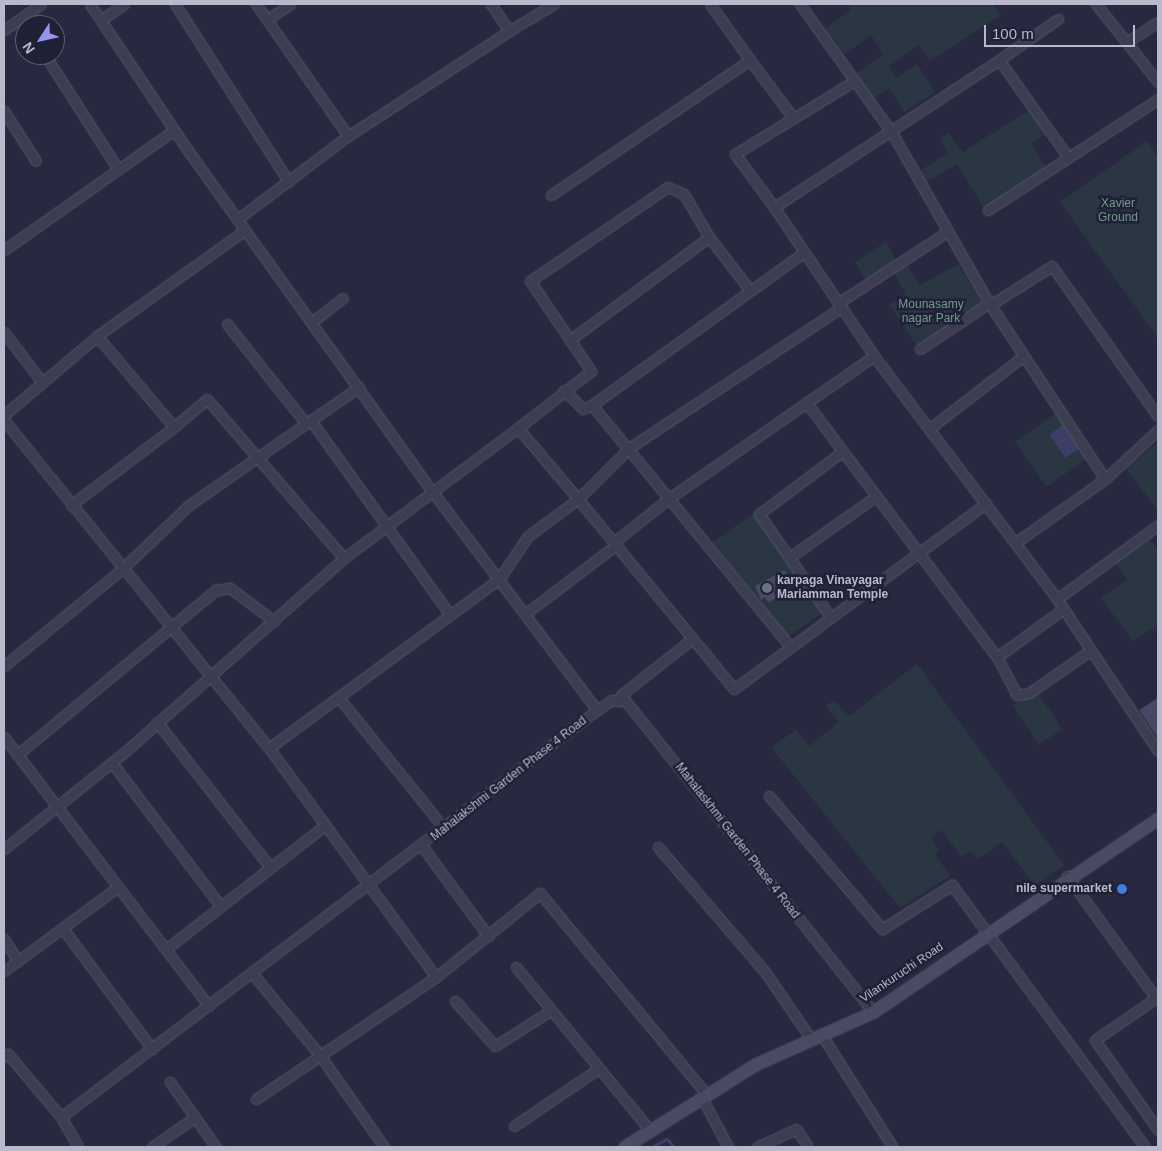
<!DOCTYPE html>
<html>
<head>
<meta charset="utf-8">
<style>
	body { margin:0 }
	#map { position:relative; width:1162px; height:1151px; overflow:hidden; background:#282941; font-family:Arial,sans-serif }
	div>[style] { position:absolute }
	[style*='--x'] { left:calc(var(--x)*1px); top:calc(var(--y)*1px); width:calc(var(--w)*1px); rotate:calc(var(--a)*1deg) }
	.green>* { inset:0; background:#2a3642; transform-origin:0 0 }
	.water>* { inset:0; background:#3c3e67; transform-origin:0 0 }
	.stream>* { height:3px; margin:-1.5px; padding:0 1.5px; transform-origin:1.5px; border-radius:1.5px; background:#3c3e67 }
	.building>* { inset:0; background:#474863 }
	.roads { filter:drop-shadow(0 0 1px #57576b) drop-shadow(0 0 1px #57576b) }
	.minor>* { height:9px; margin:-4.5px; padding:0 4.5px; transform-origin:4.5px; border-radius:4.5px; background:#3c3d51 }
	.secondary>* { height:11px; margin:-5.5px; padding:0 5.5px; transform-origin:5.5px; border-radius:5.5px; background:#4a4a64 }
	.dots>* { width:14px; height:14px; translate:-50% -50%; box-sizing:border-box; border:2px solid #202136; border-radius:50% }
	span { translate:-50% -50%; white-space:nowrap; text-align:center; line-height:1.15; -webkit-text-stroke:5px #202136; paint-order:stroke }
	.park-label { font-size:12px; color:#719b8a }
	.poi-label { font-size:12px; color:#b9b9cb; font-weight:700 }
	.left { translate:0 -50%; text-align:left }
	.right { translate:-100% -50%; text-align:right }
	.street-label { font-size:12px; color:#b9b9cb }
	.frame { position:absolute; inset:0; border:5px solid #b9b9cb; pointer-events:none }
	.north { position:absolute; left:15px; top:15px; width:50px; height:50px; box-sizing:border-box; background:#202136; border:1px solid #5d5e72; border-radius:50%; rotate:235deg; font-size:14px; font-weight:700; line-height:20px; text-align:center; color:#b9b9cb }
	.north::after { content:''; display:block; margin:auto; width:18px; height:22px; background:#9596f4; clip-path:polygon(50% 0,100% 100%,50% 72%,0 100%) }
	.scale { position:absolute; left:984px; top:25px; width:151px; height:22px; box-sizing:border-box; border:2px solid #b9b9cb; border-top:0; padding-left:6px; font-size:15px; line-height:18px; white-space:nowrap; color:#b9b9cb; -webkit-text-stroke:4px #202136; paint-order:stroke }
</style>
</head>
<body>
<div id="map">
	<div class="green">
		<i style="clip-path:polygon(847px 4px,992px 4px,1001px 15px,930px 61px,918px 45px,889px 66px,896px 78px,917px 64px,935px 92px,904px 112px,889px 88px,873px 99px,856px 74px,883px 54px,871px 35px,844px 55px,825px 29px,851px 9px)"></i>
		<i style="clip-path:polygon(1032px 108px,1047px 133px,1031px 143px,1047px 169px,985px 210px,957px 164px,925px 183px,918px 172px,948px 153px,940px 138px,948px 133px,963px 152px)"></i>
		<i style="clip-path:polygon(1147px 141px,1158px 157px,1158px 338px,1060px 202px)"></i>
		<i style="clip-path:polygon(886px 242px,896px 260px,902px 256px,920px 285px,958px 264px,987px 311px,921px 352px,889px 304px,906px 294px,893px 272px,870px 286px,855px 262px)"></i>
		<i style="left:1056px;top:413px;width:55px;height:50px;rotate:55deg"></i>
		<i style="clip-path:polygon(1158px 442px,1158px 511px,1126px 468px)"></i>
		<i style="clip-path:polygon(754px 513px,823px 612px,788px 637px,713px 542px)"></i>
		<i style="clip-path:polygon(1150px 539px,1158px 551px,1158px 625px,1133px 641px,1101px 598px,1127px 580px,1116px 564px)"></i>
		<i style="clip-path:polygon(917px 664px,1064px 865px,1035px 886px,1002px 842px,978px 859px,970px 851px,962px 857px,941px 830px,931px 838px,940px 851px,935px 854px,950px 876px,900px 908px,771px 747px,796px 730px,809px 746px,839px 722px,826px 706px,834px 700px,849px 716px)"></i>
		<i style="left:1036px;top:690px;width:47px;height:28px;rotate:56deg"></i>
	</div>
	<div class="water">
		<i style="left:1063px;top:425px;width:28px;height:17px;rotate:55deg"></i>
	</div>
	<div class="stream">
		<i style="--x:651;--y:1147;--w:18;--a:-27"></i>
		<i style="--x:667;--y:1139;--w:11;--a:49"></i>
	</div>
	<div class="building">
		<i style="clip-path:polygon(784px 570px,790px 578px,773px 591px,777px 597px,769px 603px,764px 597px,761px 600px,755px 586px)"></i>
		<i style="clip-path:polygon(1158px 698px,1158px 738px,1139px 710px)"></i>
	</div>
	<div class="roads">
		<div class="minor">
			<i style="--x:175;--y:4;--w:211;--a:57.4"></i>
			<i style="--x:256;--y:4;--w:161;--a:55.1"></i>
			<i style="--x:491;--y:4;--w:32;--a:56"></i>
			<i style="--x:509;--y:31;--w:52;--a:-31"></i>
			<i style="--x:800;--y:4;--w:158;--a:54.5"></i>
			<i style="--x:892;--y:133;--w:196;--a:60.3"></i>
			<i style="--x:989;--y:303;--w:211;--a:56.6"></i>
			<i style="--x:1096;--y:4;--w:100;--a:51.5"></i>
			<i style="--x:268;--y:19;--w:27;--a:-34"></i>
			<i style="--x:101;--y:20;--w:28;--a:-35"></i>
			<i style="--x:4;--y:30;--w:45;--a:-35.1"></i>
			<i style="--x:1127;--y:42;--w:37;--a:-33"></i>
			<i style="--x:45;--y:55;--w:135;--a:57.4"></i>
			<i style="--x:750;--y:60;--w:72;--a:53.4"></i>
			<i style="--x:999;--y:60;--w:72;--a:-34.8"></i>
			<i style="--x:4;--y:111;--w:59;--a:57.4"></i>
			<i style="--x:1068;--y:157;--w:119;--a:-125.4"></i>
			<i style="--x:999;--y:60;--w:269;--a:146.8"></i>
			<i style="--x:774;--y:207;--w:179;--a:56.1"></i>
			<i style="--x:874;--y:356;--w:304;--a:53"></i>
			<i style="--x:1057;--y:599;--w:182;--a:56.4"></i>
			<i style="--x:551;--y:195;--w:240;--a:-34.2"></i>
			<i style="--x:750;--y:60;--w:69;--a:-125.5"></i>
			<i style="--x:774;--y:207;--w:66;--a:-126.3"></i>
			<i style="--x:735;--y:154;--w:140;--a:-31.5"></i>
			<i style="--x:988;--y:210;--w:203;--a:-33.1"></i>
			<i style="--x:239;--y:218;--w:136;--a:-37"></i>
			<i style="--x:348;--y:136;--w:192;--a:-33.1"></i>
			<i style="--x:4;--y:250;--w:208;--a:-35.2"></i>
			<i style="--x:838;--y:303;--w:130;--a:-33.1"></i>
			<i style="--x:990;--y:305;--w:73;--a:-32.2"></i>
			<i style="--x:1052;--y:266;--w:184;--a:54.8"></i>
			<i style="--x:842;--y:307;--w:255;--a:146.5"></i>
			<i style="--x:629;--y:448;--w:72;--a:135"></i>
			<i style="--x:578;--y:499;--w:246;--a:50.6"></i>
			<i style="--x:734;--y:689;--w:313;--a:-36.4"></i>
			<i style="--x:312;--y:322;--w:39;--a:-38"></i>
			<i style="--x:227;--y:324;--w:122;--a:51.6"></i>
			<i style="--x:303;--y:420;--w:9;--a:13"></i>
			<i style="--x:312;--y:422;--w:237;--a:54.4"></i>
			<i style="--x:4;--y:332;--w:61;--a:52.9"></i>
			<i style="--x:97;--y:336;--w:119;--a:49.8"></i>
			<i style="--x:174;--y:427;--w:43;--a:-40.3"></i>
			<i style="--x:207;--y:399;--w:210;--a:49.3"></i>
			<i style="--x:570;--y:340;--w:173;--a:-36.5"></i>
			<i style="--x:920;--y:349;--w:83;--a:-33.7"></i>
			<i style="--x:564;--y:390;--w:27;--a:45"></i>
			<i style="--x:583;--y:409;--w:10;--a:-24"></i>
			<i style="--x:806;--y:402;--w:319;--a:53.2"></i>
			<i style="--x:997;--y:657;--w:82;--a:-36"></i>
			<i style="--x:4;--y:415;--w:122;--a:-40.3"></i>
			<i style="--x:97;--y:336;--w:182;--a:-35.6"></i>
			<i style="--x:4;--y:420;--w:422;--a:51.1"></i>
			<i style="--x:269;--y:748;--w:283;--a:53.9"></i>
			<i style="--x:436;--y:977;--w:134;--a:-38.9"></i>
			<i style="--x:540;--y:893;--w:262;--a:50.4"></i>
			<i style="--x:518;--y:428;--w:93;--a:-38"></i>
			<i style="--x:591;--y:371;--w:109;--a:-124.1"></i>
			<i style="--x:530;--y:281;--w:167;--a:-34.3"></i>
			<i style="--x:668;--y:187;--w:17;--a:24"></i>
			<i style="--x:684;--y:194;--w:50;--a:59.8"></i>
			<i style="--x:709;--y:237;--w:66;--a:52.4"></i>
			<i style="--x:929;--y:429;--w:118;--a:-37.7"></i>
			<i style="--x:71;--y:505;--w:129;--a:-37.1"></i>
			<i style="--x:614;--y:542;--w:69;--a:-38.5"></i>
			<i style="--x:668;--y:499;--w:251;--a:-34.8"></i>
			<i style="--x:1015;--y:543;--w:110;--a:-35.4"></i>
			<i style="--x:1105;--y:479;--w:72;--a:-42.8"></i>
			<i style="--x:790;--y:557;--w:105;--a:-35.3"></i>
			<i style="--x:1057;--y:599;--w:125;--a:-36.2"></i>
			<i style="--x:525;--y:614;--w:114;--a:-37.2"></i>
			<i style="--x:829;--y:615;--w:123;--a:-124.7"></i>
			<i style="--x:759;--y:514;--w:104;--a:-36.8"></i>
			<i style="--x:789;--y:645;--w:310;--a:-129.4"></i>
			<i style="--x:592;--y:405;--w:261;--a:-35.8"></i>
			<i style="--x:997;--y:657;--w:43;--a:62.2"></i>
			<i style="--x:1017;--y:695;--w:12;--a:-9"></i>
			<i style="--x:1029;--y:693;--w:75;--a:-34.7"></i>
			<i style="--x:4;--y:666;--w:153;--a:-39.4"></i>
			<i style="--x:122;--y:569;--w:93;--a:-43.7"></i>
			<i style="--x:189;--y:505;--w:207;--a:-34.8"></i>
			<i style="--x:621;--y:695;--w:90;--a:-38.3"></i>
			<i style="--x:339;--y:698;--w:167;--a:51.1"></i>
			<i style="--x:597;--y:710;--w:18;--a:-34"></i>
			<i style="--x:612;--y:700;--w:8;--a:7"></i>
			<i style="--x:620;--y:701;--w:6;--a:-81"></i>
			<i style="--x:621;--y:695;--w:405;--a:51.5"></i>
			<i style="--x:157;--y:722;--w:182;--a:52.1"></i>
			<i style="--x:4;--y:737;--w:338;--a:52.7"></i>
			<i style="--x:17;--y:755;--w:259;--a:-39.7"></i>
			<i style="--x:216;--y:590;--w:14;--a:-8"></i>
			<i style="--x:230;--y:588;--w:55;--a:36.9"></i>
			<i style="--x:112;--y:763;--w:177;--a:52.8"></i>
			<i style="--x:769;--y:796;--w:175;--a:49.6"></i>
			<i style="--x:882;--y:929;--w:83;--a:-32.2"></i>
			<i style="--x:952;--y:885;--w:325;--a:53.6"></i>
			<i style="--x:422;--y:846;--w:112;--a:53.7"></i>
			<i style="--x:658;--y:847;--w:165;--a:49.4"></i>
			<i style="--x:765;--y:972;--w:81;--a:55.5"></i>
			<i style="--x:4;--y:849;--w:158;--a:-38.8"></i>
			<i style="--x:127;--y:750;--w:290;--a:-41.5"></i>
			<i style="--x:344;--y:558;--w:217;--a:-36.8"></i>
			<i style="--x:518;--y:428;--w:93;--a:49.8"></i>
			<i style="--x:578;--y:499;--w:62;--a:143.5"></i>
			<i style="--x:528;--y:536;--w:52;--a:124"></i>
			<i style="--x:499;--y:579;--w:285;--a:143.7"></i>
			<i style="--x:1067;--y:876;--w:151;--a:53.9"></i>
			<i style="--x:1156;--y:998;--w:74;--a:145.5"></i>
			<i style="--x:1095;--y:1040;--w:110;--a:55"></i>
			<i style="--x:64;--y:930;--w:148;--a:53.5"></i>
			<i style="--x:4;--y:939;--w:26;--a:58"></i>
			<i style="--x:166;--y:949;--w:200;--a:-37.9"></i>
			<i style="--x:516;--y:967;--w:211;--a:50.6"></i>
			<i style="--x:4;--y:971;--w:142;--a:-36.4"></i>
			<i style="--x:252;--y:973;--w:105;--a:50.4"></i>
			<i style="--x:319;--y:1054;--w:113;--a:55"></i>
			<i style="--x:455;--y:1001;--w:60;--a:48.4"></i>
			<i style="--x:495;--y:1046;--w:65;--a:-32.5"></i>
			<i style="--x:821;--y:1034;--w:133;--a:57.6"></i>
			<i style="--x:4;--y:1057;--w:5;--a:-37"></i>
			<i style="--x:8;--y:1054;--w:82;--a:49.9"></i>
			<i style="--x:61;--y:1117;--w:673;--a:-37.21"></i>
			<i style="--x:597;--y:710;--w:276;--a:-127"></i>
			<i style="--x:431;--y:490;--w:419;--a:-125.6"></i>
			<i style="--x:187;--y:149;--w:174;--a:-123.8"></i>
			<i style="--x:170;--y:1082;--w:80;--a:54.7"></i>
			<i style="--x:702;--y:1098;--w:55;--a:62"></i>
			<i style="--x:256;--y:1099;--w:217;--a:-34.1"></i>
			<i style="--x:61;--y:1117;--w:34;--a:60"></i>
			<i style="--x:514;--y:1126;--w:102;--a:-34.2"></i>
			<i style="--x:152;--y:1147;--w:52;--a:-34.9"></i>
			<i style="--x:757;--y:1147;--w:43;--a:-24.8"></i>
			<i style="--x:796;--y:1129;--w:19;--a:55"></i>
		</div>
		<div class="secondary">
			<i style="--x:624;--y:1147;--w:156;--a:-32.2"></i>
			<i style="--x:756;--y:1064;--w:128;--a:-24"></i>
			<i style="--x:873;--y:1012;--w:345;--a:-34.2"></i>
		</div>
	</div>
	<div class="dots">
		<i style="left:767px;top:588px;background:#6b7280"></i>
		<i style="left:1122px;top:889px;background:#3f7fe0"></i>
	</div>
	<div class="park-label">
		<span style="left:1118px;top:211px">Xavier<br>Ground</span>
		<span style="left:931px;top:312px">Mounasamy<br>nagar Park</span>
	</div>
	<div class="poi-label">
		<span class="left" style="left:777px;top:588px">karpaga Vinayagar<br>Mariamman Temple</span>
		<span class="right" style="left:1112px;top:889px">nile supermarket</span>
	</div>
	<div class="street-label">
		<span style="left:509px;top:779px;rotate:-38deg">Mahalakshmi Garden Phase 4 Road</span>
		<span style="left:737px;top:841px;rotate:52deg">Mahalaskhmi Garden Phase 4 Road</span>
		<span style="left:902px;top:973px;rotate:-34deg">Vilankuruchi Road</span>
	</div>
	<div class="frame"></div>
	<div class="north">N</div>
	<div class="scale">100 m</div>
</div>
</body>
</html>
